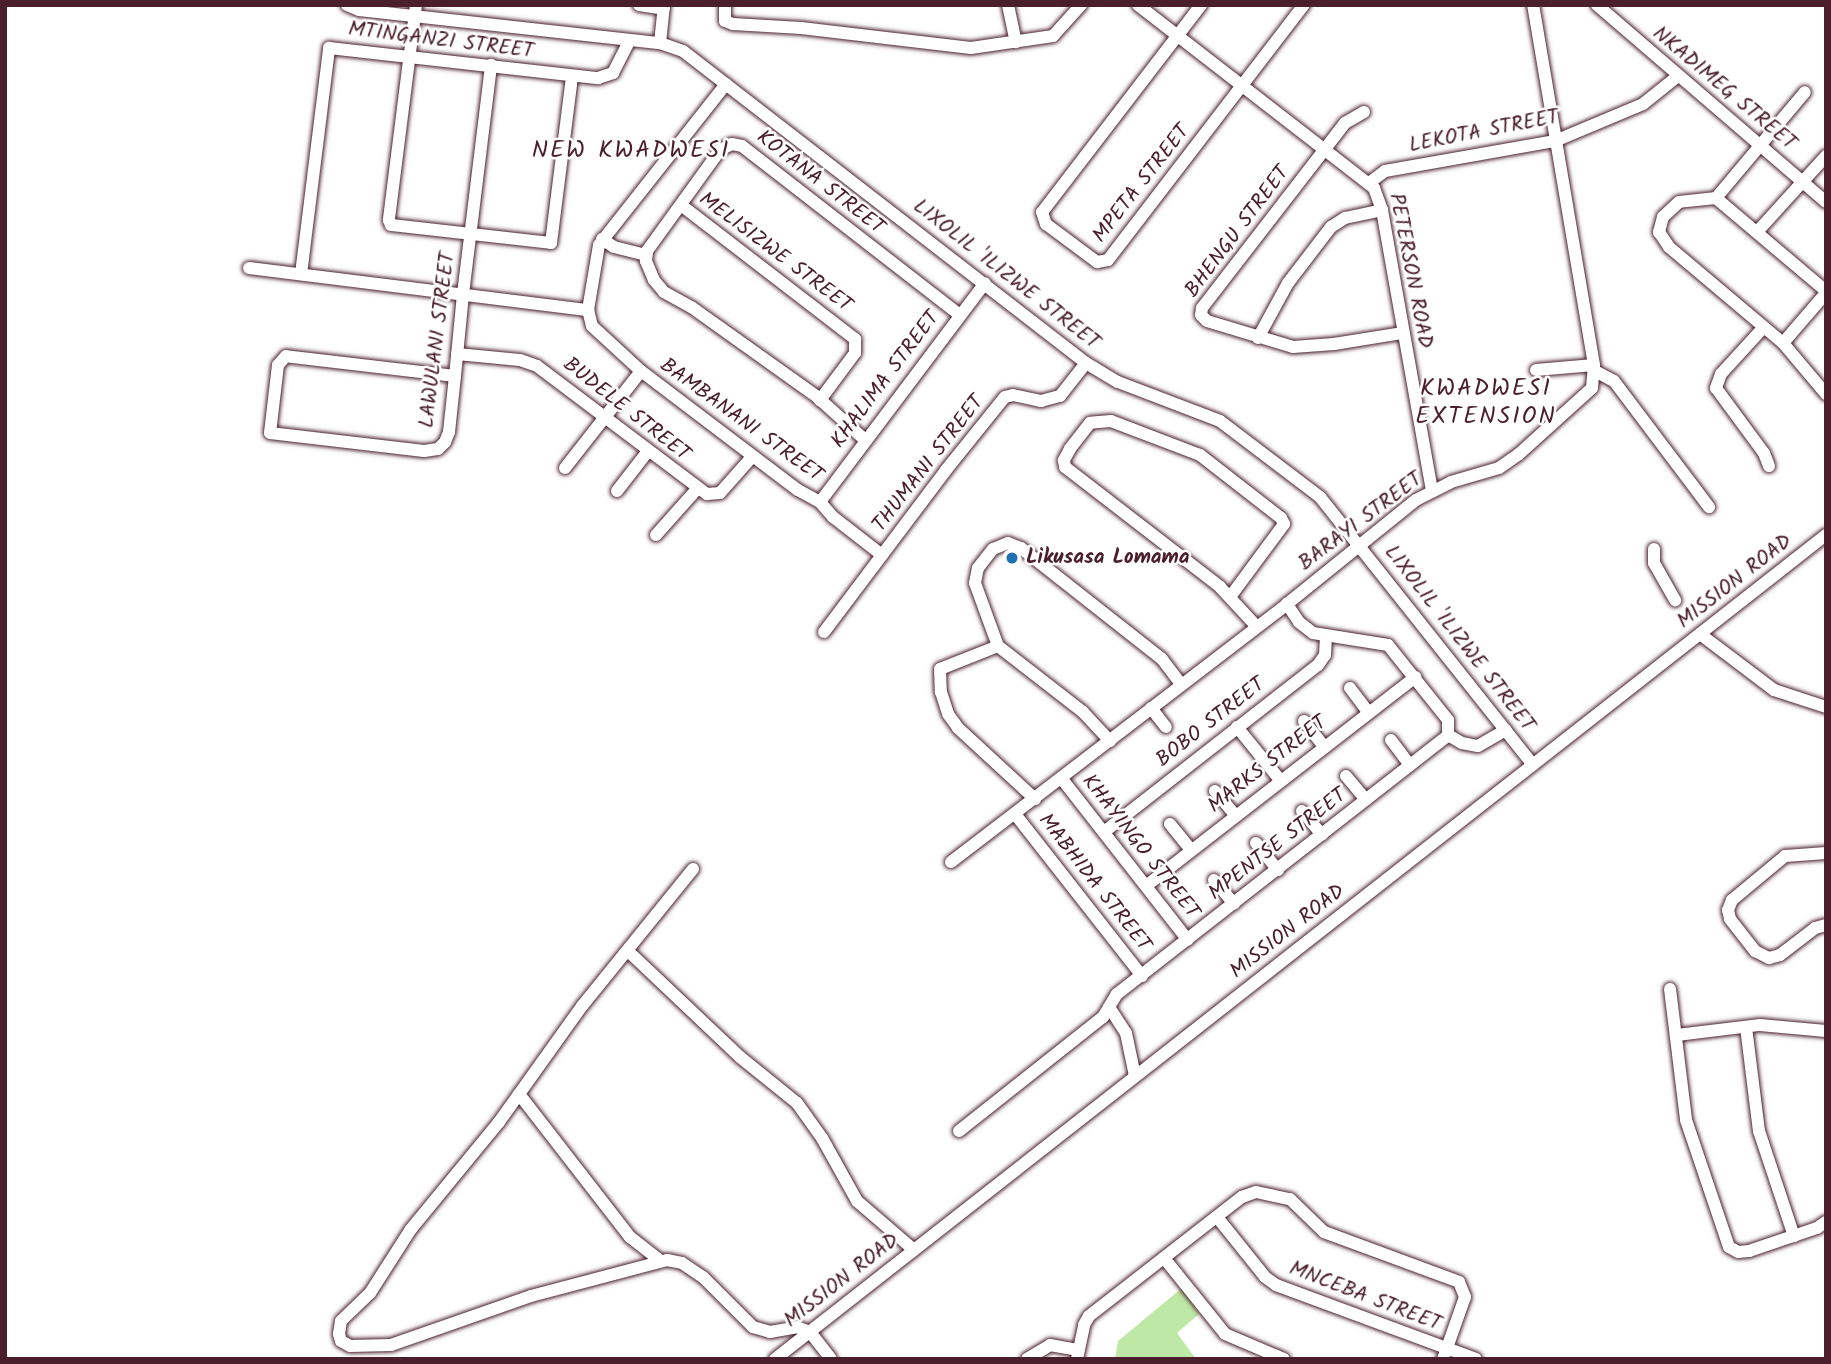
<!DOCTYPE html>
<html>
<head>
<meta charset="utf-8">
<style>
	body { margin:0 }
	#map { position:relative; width:1831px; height:1364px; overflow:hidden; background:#fff; font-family:Kalam,sans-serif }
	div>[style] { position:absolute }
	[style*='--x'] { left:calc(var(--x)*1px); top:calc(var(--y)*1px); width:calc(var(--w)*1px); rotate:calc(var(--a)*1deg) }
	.green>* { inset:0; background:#bee8a5 }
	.roads { filter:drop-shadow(0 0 2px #4a1f2b) drop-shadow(0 0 2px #4a1f2b) }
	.minor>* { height:12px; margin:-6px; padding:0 6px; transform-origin:6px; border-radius:6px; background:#fff }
	.dots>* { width:19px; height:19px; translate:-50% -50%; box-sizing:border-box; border:4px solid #fff; border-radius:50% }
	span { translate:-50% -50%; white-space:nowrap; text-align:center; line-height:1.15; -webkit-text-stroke:5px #fff; paint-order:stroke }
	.street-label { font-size:21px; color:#4a1f2b }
	.poi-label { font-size:21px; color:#4a1f2b; font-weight:700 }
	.left { translate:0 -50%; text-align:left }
	.quarter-label { font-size:24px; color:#4a1f2b; letter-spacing:2px }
	.frame { position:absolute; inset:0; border:7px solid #4a1f2b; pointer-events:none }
</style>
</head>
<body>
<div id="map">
	<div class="green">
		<i style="clip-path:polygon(1182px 1288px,1199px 1314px,1177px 1333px,1196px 1359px,1115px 1359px,1118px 1341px)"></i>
	</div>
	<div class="roads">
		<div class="minor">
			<i style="--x:347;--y:5;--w:13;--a:23"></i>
			<i style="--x:359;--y:10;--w:303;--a:6.3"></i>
			<i style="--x:660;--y:43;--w:24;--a:19"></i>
			<i style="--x:683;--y:51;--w:510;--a:37.75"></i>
			<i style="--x:1086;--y:363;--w:37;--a:31"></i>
			<i style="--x:1118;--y:382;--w:109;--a:20.9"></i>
			<i style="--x:1220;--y:421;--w:126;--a:37.2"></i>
			<i style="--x:1320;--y:497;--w:342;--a:51.5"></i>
			<i style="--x:416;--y:5;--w:217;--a:97.2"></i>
			<i style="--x:389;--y:220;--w:5;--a:68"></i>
			<i style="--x:391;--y:225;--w:161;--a:6.4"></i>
			<i style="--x:551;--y:243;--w:168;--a:-82.8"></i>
			<i style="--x:639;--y:5;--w:25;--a:9"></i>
			<i style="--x:725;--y:5;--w:16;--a:90"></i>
			<i style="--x:725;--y:21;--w:9;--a:21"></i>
			<i style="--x:733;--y:24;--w:68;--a:3.4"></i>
			<i style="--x:801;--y:28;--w:171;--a:6.7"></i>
			<i style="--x:971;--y:48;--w:83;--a:-8.3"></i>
			<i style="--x:1053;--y:36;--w:42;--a:-47.9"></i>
			<i style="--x:1008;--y:5;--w:38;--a:78"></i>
			<i style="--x:1138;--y:5;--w:299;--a:37.8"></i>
			<i style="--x:1374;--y:188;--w:23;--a:70"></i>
			<i style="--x:1382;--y:210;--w:284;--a:79.9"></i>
			<i style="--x:1201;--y:5;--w:261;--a:127.5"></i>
			<i style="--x:1042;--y:212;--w:13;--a:72"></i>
			<i style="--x:1046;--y:224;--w:64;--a:36.7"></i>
			<i style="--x:1097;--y:262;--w:11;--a:-10"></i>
			<i style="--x:1108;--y:260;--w:322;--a:-52.5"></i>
			<i style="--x:1597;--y:5;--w:302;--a:40.7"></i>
			<i style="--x:660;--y:43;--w:38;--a:-84"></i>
			<i style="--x:726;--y:84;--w:205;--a:128.3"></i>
			<i style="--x:599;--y:245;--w:66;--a:99.6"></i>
			<i style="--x:588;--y:310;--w:16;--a:76"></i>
			<i style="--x:592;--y:326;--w:67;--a:42.6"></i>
			<i style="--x:641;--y:371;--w:197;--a:37.2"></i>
			<i style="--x:798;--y:490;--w:25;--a:29"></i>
			<i style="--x:820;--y:502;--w:20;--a:49"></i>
			<i style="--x:833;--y:517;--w:62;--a:37.8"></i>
			<i style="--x:1364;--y:112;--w:22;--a:150"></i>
			<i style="--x:1345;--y:123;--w:234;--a:127.7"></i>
			<i style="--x:1202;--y:308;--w:7;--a:98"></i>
			<i style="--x:1201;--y:315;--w:8;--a:45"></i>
			<i style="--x:1207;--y:321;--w:90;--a:16.8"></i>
			<i style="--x:1293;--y:347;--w:41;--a:-4.2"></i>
			<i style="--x:1334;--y:344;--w:70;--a:-9.1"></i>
			<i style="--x:1369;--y:183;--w:20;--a:-37"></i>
			<i style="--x:1385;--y:171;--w:173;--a:-10"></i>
			<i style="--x:1555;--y:141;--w:95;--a:-22.8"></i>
			<i style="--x:1643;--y:104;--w:45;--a:-38.7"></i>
			<i style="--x:1716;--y:198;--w:138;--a:-50"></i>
			<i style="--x:681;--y:205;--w:220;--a:37.6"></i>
			<i style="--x:855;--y:339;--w:14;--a:90"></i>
			<i style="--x:855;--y:353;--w:59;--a:126.7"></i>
			<i style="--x:1757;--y:232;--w:103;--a:-47.8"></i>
			<i style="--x:602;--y:239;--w:14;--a:34"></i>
			<i style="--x:614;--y:247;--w:33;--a:14"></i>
			<i style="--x:249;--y:268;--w:342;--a:7.1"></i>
			<i style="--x:301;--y:274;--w:228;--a:-82.9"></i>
			<i style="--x:329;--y:48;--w:271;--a:6.4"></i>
			<i style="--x:598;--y:78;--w:16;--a:-18"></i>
			<i style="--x:613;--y:73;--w:37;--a:-63"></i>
			<i style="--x:1826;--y:291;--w:144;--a:-139.8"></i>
			<i style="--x:1716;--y:198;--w:37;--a:174"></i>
			<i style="--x:1679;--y:202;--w:22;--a:137"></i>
			<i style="--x:1663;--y:217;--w:16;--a:105"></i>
			<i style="--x:1659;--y:232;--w:18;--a:56"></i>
			<i style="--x:1669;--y:247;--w:149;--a:40.1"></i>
			<i style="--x:1783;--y:343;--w:67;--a:49.9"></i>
			<i style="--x:1763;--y:328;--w:62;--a:132.4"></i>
			<i style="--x:1721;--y:374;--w:15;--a:110"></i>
			<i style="--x:1716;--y:388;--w:81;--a:53.6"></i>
			<i style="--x:1764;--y:453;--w:14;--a:69"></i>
			<i style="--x:1258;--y:338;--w:63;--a:-61.4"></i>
			<i style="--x:1288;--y:283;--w:71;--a:-52.5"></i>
			<i style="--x:1331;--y:227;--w:17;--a:-33"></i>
			<i style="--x:1345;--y:218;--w:38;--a:-12"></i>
			<i style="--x:1783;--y:343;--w:66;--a:-49.3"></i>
			<i style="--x:457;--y:354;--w:63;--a:5.4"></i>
			<i style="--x:520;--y:360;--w:18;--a:19"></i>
			<i style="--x:537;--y:366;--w:213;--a:37"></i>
			<i style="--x:707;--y:494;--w:13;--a:-4"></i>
			<i style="--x:720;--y:493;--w:48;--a:-48.4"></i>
			<i style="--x:1536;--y:370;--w:58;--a:-4.9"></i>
			<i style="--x:1595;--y:371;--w:21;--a:28"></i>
			<i style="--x:1614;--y:381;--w:158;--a:53"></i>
			<i style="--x:455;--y:376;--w:170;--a:-173.3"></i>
			<i style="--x:286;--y:356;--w:12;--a:132"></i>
			<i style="--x:278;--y:365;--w:68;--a:96.7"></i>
			<i style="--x:270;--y:433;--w:155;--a:6.7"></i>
			<i style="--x:424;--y:451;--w:14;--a:-8"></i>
			<i style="--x:438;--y:449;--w:10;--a:-45"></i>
			<i style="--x:445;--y:442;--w:11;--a:-68"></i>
			<i style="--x:449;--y:432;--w:56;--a:-83.9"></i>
			<i style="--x:455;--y:376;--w:82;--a:-84.4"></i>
			<i style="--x:463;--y:294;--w:231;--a:-83"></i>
			<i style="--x:864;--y:439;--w:64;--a:-138.1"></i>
			<i style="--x:816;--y:396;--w:153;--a:-144.5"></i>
			<i style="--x:691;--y:307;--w:31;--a:-151"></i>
			<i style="--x:664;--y:292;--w:16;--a:-130"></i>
			<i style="--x:654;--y:280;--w:21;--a:-113"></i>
			<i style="--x:646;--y:261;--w:10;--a:-84"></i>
			<i style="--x:647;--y:251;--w:125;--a:-54.1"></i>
			<i style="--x:720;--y:150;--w:13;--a:-27"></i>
			<i style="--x:732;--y:144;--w:10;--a:11"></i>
			<i style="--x:742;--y:146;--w:276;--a:37.8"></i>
			<i style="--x:565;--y:468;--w:123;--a:-51.9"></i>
			<i style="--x:617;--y:491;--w:51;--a:-52.2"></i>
			<i style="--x:820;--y:502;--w:274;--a:-53"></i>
			<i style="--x:656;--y:535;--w:62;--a:-48.3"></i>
			<i style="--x:1654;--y:549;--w:14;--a:90"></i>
			<i style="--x:1654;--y:563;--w:43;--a:60.4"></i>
			<i style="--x:1230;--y:597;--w:91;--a:-53.5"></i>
			<i style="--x:1284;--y:524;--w:7;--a:-117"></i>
			<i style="--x:1281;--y:518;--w:103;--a:-142.1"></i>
			<i style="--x:1200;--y:455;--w:95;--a:-159.1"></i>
			<i style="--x:1111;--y:421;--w:21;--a:175"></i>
			<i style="--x:1090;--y:423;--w:33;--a:128"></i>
			<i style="--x:1070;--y:449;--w:13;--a:119"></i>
			<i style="--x:1064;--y:460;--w:7;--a:82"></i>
			<i style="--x:1065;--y:467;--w:196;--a:37.7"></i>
			<i style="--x:1220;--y:587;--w:54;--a:47.2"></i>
			<i style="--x:824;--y:632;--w:203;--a:-53"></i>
			<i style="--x:946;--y:470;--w:94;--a:-51.1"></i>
			<i style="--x:1005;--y:397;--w:8;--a:-14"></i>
			<i style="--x:1013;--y:395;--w:29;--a:12"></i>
			<i style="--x:1041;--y:401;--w:20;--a:-15"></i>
			<i style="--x:1060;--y:396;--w:42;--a:-51.8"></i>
			<i style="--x:1700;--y:634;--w:93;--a:37.1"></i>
			<i style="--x:1774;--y:690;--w:55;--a:18.1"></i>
			<i style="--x:998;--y:646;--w:62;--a:158.4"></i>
			<i style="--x:940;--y:669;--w:23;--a:88"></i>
			<i style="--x:941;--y:692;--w:23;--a:72"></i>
			<i style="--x:948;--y:714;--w:17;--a:54"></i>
			<i style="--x:958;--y:728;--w:105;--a:42.7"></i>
			<i style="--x:1350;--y:688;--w:30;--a:53"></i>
			<i style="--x:1151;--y:708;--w:24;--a:52"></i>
			<i style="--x:1304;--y:721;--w:33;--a:52"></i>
			<i style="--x:1237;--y:727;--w:68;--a:50.9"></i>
			<i style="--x:1448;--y:735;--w:16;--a:30"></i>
			<i style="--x:1462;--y:743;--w:16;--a:11"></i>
			<i style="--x:1478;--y:746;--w:32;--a:-30"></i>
			<i style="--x:1391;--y:740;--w:31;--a:53"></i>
			<i style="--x:1110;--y:741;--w:40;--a:-133"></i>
			<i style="--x:1083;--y:712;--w:108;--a:-142.2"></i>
			<i style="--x:998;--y:646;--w:67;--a:-110.1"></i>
			<i style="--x:975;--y:583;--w:15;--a:-79"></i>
			<i style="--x:978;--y:568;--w:24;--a:-52"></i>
			<i style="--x:993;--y:549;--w:16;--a:-22"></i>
			<i style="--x:1008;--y:543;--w:14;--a:21"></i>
			<i style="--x:1021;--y:548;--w:179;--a:38.2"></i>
			<i style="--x:1162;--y:659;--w:31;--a:53"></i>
			<i style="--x:1346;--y:776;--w:31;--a:50"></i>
			<i style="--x:1062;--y:779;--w:204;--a:52"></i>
			<i style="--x:1215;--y:791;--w:31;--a:50"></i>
			<i style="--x:1302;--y:811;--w:31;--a:50"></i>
			<i style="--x:1015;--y:814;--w:206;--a:51.9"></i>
			<i style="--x:1170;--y:824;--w:33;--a:51"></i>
			<i style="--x:1104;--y:832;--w:271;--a:-38"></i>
			<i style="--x:1318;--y:665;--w:12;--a:-55"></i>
			<i style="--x:1325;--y:655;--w:18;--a:-87"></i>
			<i style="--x:1256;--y:843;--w:35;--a:51"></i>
			<i style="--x:1826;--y:853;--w:41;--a:175.8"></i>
			<i style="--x:1785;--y:856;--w:69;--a:140.3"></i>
			<i style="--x:1732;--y:900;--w:11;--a:112"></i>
			<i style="--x:1728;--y:910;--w:9;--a:77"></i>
			<i style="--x:1730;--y:919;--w:41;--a:52"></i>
			<i style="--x:1755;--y:951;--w:16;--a:27"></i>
			<i style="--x:1769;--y:958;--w:11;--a:-15"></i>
			<i style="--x:1780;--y:955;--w:44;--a:-37.6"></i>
			<i style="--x:1815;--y:928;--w:11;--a:-15"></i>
			<i style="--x:951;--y:862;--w:424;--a:-37.5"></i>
			<i style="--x:1287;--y:604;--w:166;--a:-38.9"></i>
			<i style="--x:1416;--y:500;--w:39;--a:-27"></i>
			<i style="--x:1451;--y:482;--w:50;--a:-16.3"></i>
			<i style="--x:1499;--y:468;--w:24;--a:-35"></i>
			<i style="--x:1519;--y:454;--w:98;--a:-42.1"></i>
			<i style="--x:1592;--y:388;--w:23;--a:-85"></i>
			<i style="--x:1594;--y:365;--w:365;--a:-99.6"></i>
			<i style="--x:693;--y:869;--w:176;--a:129"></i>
			<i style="--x:582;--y:1006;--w:143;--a:125.6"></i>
			<i style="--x:499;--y:1122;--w:139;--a:129.4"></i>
			<i style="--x:411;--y:1229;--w:76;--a:122.6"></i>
			<i style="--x:370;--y:1293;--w:40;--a:136"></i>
			<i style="--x:341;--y:1321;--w:13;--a:99"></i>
			<i style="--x:339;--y:1334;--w:7;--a:74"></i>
			<i style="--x:341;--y:1341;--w:10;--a:29"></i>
			<i style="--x:350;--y:1346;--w:41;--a:-1.4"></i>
			<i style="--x:391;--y:1345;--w:148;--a:-19.3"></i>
			<i style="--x:531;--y:1296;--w:141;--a:-14.8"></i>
			<i style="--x:667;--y:1260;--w:15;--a:11"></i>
			<i style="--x:682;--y:1263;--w:25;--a:34"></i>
			<i style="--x:703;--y:1277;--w:71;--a:45"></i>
			<i style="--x:753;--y:1327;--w:18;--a:16"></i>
			<i style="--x:770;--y:1332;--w:27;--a:-10"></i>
			<i style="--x:797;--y:1327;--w:14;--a:21"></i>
			<i style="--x:810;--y:1332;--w:34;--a:52"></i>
			<i style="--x:1214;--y:880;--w:31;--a:50"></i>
			<i style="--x:1146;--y:886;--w:341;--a:-37.8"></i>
			<i style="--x:628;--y:951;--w:154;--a:43.4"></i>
			<i style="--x:740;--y:1057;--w:73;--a:38.9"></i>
			<i style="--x:797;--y:1103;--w:43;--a:54.5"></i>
			<i style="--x:822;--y:1138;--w:72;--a:60.9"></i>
			<i style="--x:857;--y:1201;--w:75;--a:40.7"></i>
			<i style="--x:1670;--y:989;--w:132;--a:83"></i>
			<i style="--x:1686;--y:1120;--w:134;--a:71.3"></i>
			<i style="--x:1729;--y:1247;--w:10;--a:29"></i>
			<i style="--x:1738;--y:1252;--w:11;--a:-5"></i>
			<i style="--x:1749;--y:1251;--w:72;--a:-18.7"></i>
			<i style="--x:1817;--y:1228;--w:11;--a:-34"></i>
			<i style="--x:1109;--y:1007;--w:31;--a:57"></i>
			<i style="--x:1126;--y:1033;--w:44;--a:78.2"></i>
			<i style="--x:1746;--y:1027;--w:105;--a:82.9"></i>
			<i style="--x:1759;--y:1131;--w:111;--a:71.6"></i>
			<i style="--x:1677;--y:1035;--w:84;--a:-6.9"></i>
			<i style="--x:1760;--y:1025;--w:66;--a:5.2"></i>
			<i style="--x:519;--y:1094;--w:181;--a:52.2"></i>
			<i style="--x:630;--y:1237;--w:39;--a:38"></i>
			<i style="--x:959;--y:1131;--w:184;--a:-38.4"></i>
			<i style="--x:1103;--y:1017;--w:27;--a:-59"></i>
			<i style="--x:1117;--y:994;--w:420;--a:-38"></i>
			<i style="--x:1448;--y:735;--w:15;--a:-90"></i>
			<i style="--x:1448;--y:720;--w:96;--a:-128.7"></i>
			<i style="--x:1388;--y:645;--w:76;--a:-170.9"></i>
			<i style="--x:1313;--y:633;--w:18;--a:-142"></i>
			<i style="--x:1299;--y:622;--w:22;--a:-124"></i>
			<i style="--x:1217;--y:1217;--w:77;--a:51.3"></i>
			<i style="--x:1265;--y:1277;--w:14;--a:36"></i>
			<i style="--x:1276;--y:1285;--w:213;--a:20.3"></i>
			<i style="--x:1164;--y:1258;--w:97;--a:51.2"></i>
			<i style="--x:1225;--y:1334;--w:64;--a:23"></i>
			<i style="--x:775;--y:1359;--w:1336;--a:-38.1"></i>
			<i style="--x:1027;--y:1359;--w:27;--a:-31"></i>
			<i style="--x:1050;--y:1345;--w:29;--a:10"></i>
			<i style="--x:1077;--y:1359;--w:35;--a:-78"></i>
			<i style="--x:1084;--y:1325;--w:10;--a:-61"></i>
			<i style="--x:1089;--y:1316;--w:194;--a:-37.9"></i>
			<i style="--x:1242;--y:1197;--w:15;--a:-20"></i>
			<i style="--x:1256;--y:1192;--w:35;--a:12"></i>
			<i style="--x:1290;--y:1199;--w:47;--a:44.1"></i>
			<i style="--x:1324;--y:1232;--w:144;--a:20.3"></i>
			<i style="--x:1459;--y:1282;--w:16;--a:68"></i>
			<i style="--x:1465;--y:1297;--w:66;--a:109.5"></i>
		</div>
	</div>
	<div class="dots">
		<i style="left:1012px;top:558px;background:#1f6fb2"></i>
	</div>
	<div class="street-label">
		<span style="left:441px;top:41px;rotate:7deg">MTINGANZI STREET</span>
		<span style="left:1724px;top:89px;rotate:40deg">NKADIMEG STREET</span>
		<span style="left:1484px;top:132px;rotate:-11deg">LEKOTA STREET</span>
		<span style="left:820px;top:183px;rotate:38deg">KOTANA STREET</span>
		<span style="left:1142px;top:184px;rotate:-52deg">MPETA STREET</span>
		<span style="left:1238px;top:232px;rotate:-53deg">BHENGU STREET</span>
		<span style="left:775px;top:253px;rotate:37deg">MELISIZWE STREET</span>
		<span style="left:1410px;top:271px;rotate:79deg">PETERSON ROAD</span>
		<span style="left:1006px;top:275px;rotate:38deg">LIXOLIL 'ILIZWE STREET</span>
		<span style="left:438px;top:340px;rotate:-83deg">LAWULANI STREET</span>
		<span style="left:886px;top:380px;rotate:-53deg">KHALIMA STREET</span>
		<span style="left:626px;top:410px;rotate:38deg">BUDELE STREET</span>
		<span style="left:741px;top:421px;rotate:36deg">BAMBANANI STREET</span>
		<span style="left:929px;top:464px;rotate:-52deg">THUMANI STREET</span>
		<span style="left:1361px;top:522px;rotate:-37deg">BARAYI STREET</span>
		<span style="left:1735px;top:582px;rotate:-38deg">MISSION ROAD</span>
		<span style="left:1459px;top:639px;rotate:52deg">LIXOLIL 'ILIZWE STREET</span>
		<span style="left:1211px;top:723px;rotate:-38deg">BOBO STREET</span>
		<span style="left:1268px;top:765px;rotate:-38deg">MARKS STREET</span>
		<span style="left:1278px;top:845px;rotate:-38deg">MPENTSE STREET</span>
		<span style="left:1140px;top:847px;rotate:52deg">KHAYINGO STREET</span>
		<span style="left:1094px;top:883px;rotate:52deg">MABHIDA STREET</span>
		<span style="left:1288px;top:932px;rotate:-38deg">MISSION ROAD</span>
		<span style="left:842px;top:1281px;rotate:-38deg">MISSION ROAD</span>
		<span style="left:1365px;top:1297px;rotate:21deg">MNCEBA STREET</span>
	</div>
	<div class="poi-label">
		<span class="left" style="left:1026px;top:558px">Likusasa Lomama</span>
	</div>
	<div class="quarter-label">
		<span style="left:631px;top:151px">NEW KWADWESI</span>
		<span style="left:1486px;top:403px">KWADWESI<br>EXTENSION</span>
	</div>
	<div class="frame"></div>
</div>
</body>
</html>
